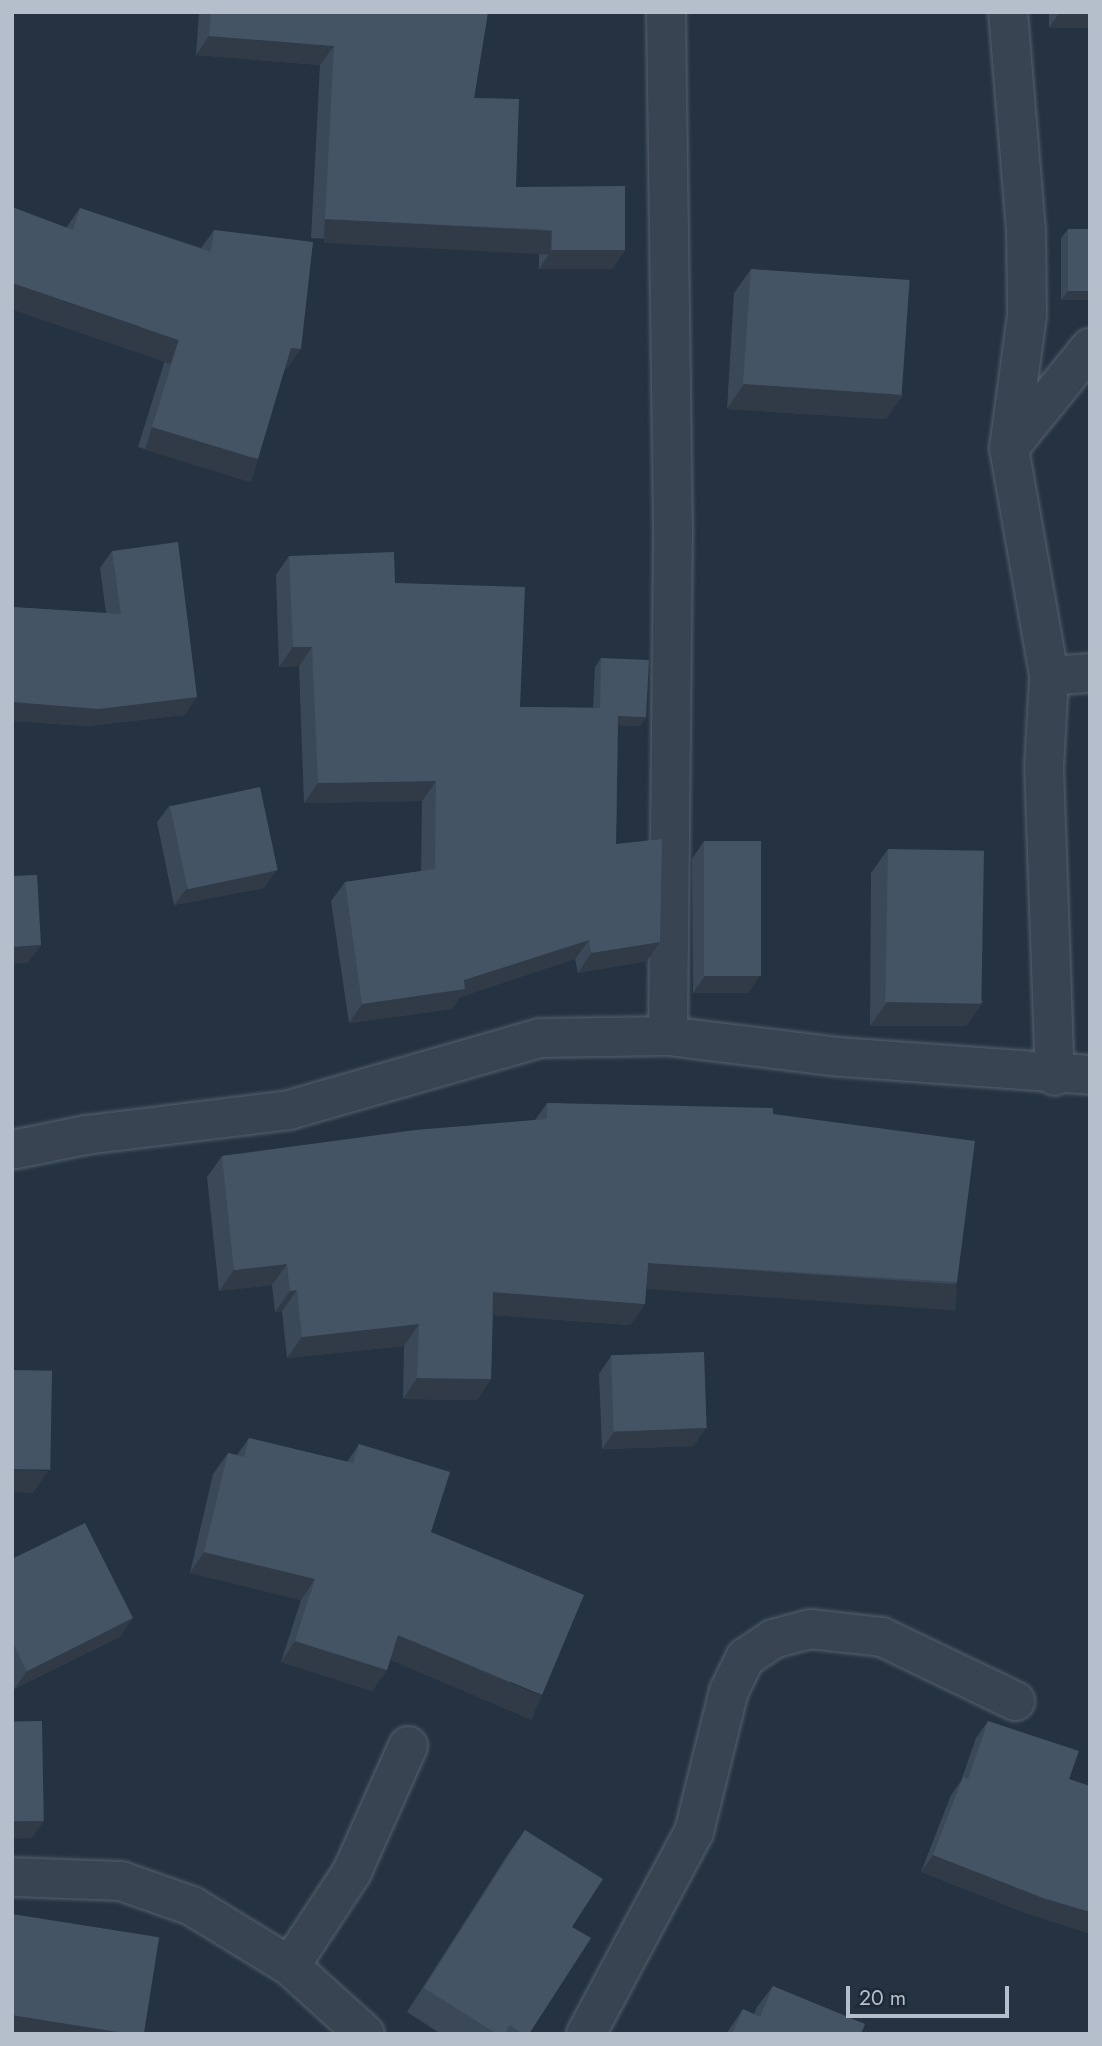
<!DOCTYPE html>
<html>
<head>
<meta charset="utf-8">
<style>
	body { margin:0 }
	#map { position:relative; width:1102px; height:2046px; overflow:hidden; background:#243241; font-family:Jost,sans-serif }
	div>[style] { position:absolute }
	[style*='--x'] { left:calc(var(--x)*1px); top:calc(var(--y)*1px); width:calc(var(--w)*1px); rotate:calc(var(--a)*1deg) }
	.roads { filter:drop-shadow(0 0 2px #56626e) drop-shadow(0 0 2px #56626e) }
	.street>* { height:38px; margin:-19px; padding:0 19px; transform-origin:19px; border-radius:19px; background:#384451 }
	.wall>* { inset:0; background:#3b4857 }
	.shaded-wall>* { inset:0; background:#303b47; transform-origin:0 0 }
	.building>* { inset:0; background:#455465; transform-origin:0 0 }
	span { translate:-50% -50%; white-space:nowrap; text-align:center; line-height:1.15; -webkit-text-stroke:7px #1d2936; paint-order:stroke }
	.frame { position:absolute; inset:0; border:14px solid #b5bfcb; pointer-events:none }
	.scale { position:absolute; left:846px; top:1986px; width:163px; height:32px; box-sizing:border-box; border:4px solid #b5bfcb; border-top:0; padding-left:9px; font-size:21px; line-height:24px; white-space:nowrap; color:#b5bfcb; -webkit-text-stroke:5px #1d2936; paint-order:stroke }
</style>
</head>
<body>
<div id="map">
	<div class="roads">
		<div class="street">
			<i style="--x:666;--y:12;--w:520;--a:89.23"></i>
			<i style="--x:673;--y:532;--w:504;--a:90.57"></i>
			<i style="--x:1008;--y:12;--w:218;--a:85.3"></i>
			<i style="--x:1026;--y:229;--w:86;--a:89.3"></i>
			<i style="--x:1027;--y:315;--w:134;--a:97.7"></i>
			<i style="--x:1009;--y:448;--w:231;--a:80"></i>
			<i style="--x:1049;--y:676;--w:91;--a:93.1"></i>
			<i style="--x:1044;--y:767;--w:309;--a:88"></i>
			<i style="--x:1009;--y:448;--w:129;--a:-51"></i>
			<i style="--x:1049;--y:676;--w:41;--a:-4.2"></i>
			<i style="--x:12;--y:1150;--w:76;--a:-11.5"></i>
			<i style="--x:86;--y:1135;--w:205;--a:-7"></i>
			<i style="--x:289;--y:1110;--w:261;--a:-16"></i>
			<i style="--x:540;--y:1038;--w:128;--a:-0.9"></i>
			<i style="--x:668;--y:1036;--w:173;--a:7"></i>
			<i style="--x:840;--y:1057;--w:251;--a:4.1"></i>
			<i style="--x:12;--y:1877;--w:109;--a:2.1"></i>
			<i style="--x:121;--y:1881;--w:75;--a:19.4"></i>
			<i style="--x:192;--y:1906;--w:115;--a:31.5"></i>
			<i style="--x:290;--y:1966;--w:101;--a:42.2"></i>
			<i style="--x:290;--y:1966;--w:113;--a:-56.6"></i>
			<i style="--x:352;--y:1872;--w:138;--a:-66"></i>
			<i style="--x:586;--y:2034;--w:229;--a:-61.9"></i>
			<i style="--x:694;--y:1832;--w:145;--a:-76.1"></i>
			<i style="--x:729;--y:1691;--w:37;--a:-64"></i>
			<i style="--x:745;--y:1658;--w:34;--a:-34"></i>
			<i style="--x:773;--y:1639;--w:38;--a:-15"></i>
			<i style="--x:810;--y:1629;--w:72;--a:6.3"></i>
			<i style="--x:882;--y:1637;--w:148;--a:25.7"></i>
		</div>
	</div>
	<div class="wall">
		<i style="clip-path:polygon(199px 12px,488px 12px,474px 98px,516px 187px,625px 250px,612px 269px,539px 269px,539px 249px,311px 238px,320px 65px,196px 55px)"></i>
		<i style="clip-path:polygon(1049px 12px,1090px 12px,1049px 28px)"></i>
		<i style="clip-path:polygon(80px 208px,201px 248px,214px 230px,287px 369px,284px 369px,244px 479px,138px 447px,165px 360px,66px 228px)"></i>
		<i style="clip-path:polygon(1068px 229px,1090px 300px,1061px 300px,1061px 238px)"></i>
		<i style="clip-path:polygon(751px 269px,903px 395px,886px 419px,727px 409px,734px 293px)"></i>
		<i style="clip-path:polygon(112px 551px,185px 715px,87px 726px,12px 721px,12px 607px,106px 613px,100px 568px)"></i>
		<i style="clip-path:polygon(289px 556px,395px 583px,520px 707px,593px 708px,595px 667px,601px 658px,646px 717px,640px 726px,618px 725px,616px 844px,660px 942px,647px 961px,578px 973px,575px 959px,460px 997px,452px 1009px,349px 1023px,331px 901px,345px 882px,421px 871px,422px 801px,304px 803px,299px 666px,279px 667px,276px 575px)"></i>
		<i style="clip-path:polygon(170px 805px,264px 888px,174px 905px,157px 822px)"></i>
		<i style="clip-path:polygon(704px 841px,760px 975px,748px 993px,693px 993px,692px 859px)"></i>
		<i style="clip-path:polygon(888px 849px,983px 1002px,966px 1026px,870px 1026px,871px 873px)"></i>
		<i style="clip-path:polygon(547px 1103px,773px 1114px,957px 1282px,942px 1303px,646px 1285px,645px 1304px,630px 1325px,493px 1315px,491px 1379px,477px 1400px,403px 1399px,404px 1346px,287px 1358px,282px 1311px,275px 1312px,272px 1285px,219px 1291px,207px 1177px,222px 1156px,535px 1120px)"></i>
		<i style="clip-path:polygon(611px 1356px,694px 1446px,602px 1449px,599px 1374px)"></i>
		<i style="clip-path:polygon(249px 1438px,347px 1462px,359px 1444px,431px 1532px,528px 1716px,390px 1659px,387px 1670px,372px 1691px,281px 1662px,301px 1600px,190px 1573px,213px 1474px,228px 1453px,237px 1455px)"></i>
		<i style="clip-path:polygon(12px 1559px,121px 1636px,14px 1689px,12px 1684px)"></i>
		<i style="clip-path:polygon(988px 1721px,1069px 1779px,1031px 1915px,921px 1872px,951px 1795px,961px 1781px,976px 1738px)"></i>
		<i style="clip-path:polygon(525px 1830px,572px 1927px,529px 2034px,441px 2034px,407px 2012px,508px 1854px)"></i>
		<i style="clip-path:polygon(773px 1986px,861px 2034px,726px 2034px,743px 2009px,754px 2014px,757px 2007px)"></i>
	</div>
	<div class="shaded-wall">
		<i style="clip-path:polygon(1060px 12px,1090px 12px,1090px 28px,1049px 28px)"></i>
		<i style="clip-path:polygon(209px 36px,334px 46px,320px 65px,196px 55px)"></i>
		<i style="left:325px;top:219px;width:227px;height:24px;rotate:3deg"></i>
		<i style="clip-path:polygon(552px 250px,625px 250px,612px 269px,539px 269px)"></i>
		<i style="left:12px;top:283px;width:176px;height:25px;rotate:19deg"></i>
		<i style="clip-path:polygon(1068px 291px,1090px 291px,1090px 300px,1061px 300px)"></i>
		<i style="clip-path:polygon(291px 348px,301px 349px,287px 369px,277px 368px)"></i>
		<i style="clip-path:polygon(744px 384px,903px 395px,886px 419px,727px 409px)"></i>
		<i style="left:152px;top:427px;width:111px;height:24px;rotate:17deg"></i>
		<i style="clip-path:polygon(293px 647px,312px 647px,299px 666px,279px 667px)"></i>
		<i style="clip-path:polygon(197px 697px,185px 715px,87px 726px,12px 721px,12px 702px)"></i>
		<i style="clip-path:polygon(599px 715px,646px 717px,640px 726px,593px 724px)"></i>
		<i style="clip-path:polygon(436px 781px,422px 801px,304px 803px,318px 783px)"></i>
		<i style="clip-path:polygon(277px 870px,264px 888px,174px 905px,187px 888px)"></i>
		<i style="clip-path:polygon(589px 940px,575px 959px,460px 997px,452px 1009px,349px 1023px,362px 1004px,464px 980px)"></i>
		<i style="clip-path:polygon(660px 942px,647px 961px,578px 973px,591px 953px)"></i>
		<i style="clip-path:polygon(41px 945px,28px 963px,12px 964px,12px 947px)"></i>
		<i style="clip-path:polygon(760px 975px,748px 993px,693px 993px,705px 976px)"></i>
		<i style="clip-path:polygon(887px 1002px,983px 1002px,966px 1026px,870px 1026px)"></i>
		<i style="left:648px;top:1263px;width:310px;height:26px;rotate:4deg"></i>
		<i style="clip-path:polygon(287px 1264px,272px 1285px,219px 1291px,234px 1270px)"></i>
		<i style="clip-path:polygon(297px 1290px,282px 1311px,275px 1312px,290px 1291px)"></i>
		<i style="clip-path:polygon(493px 1292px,645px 1304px,630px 1325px,479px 1314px)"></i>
		<i style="clip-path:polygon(419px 1324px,404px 1346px,287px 1358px,302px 1337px)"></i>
		<i style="clip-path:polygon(417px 1378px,491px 1379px,477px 1400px,403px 1399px)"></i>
		<i style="clip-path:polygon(706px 1428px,694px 1446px,602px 1449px,614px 1432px)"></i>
		<i style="clip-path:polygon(12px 1469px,48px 1471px,33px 1493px,12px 1492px)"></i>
		<i style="clip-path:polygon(204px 1552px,315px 1579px,301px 1600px,190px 1573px)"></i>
		<i style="clip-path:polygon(133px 1618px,121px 1636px,14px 1689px,27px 1671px)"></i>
		<i style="left:398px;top:1635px;width:156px;height:26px;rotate:23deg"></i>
		<i style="clip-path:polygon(295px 1641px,387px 1670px,372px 1691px,281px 1662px)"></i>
		<i style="clip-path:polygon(44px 1821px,32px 1838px,12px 1839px,12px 1822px)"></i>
		<i style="clip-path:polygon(933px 1855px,1090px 1912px,1090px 1934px,1031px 1915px,921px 1872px)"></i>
		<i style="clip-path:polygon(12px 2014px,142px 2034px,12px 2034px)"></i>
	</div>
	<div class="building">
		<i style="clip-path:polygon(211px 12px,488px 12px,474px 98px,519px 99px,516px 187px,625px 186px,625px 250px,552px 250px,552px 230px,325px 219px,334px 46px,209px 36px)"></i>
		<i style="clip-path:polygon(12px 207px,73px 230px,80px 208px,211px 252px,214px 230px,313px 242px,301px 349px,291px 348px,258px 459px,152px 427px,179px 340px,12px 283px)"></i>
		<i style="left:1068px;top:229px;width:22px;height:62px"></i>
		<i style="left:751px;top:269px;width:159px;height:115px;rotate:4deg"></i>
		<i style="clip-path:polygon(178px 542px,197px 697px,99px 709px,12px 702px,12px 607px,121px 614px,112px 551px)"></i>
		<i style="clip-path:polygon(394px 552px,395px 583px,525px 587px,520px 707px,618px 708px,616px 844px,662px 839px,660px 942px,591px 953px,589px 940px,464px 980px,465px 989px,362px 1004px,345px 882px,435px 869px,436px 781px,318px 783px,312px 647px,293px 647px,289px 556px)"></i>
		<i style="clip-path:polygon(601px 658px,649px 660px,646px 717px,618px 716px,618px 708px,600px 708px)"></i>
		<i style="left:260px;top:787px;width:85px;height:92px;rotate:78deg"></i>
		<i style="left:704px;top:841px;width:57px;height:135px"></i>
		<i style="left:888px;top:849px;width:96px;height:153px;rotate:1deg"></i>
		<i style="clip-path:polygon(37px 875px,41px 945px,12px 947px,12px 876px)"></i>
		<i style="clip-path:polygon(547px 1103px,773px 1108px,773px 1114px,975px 1141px,957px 1282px,648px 1263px,645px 1304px,493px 1292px,491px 1379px,417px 1378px,419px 1324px,302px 1337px,297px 1290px,290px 1291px,287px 1264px,234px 1270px,222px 1156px,415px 1130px,547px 1119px)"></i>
		<i style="left:704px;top:1352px;width:76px;height:93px;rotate:88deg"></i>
		<i style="left:12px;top:1370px;width:40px;height:99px;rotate:1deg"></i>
		<i style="clip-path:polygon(249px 1438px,353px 1463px,359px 1444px,450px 1472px,431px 1532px,584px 1595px,542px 1695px,398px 1635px,387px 1670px,295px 1641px,315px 1579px,204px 1552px,228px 1453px,244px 1457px)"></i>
		<i style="clip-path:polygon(85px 1523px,133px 1618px,27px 1671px,12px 1641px,12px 1559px)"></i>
		<i style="left:42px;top:1721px;width:100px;height:30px;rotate:89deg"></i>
		<i style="clip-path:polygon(988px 1721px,1079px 1751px,1069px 1779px,1090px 1786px,1090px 1912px,1043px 1898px,933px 1855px,963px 1777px,968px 1779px)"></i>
		<i style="clip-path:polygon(525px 1830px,603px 1879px,572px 1927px,591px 1938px,529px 2034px,523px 2034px,510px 2025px,504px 2034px,497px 2034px,424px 1988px)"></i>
		<i style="left:12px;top:1914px;width:149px;height:100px;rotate:9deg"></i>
		<i style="clip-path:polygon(773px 1986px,865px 2024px,861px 2034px,732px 2034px,743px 2009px,760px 2017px)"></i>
	</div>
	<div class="frame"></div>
	<div class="scale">20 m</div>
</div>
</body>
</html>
